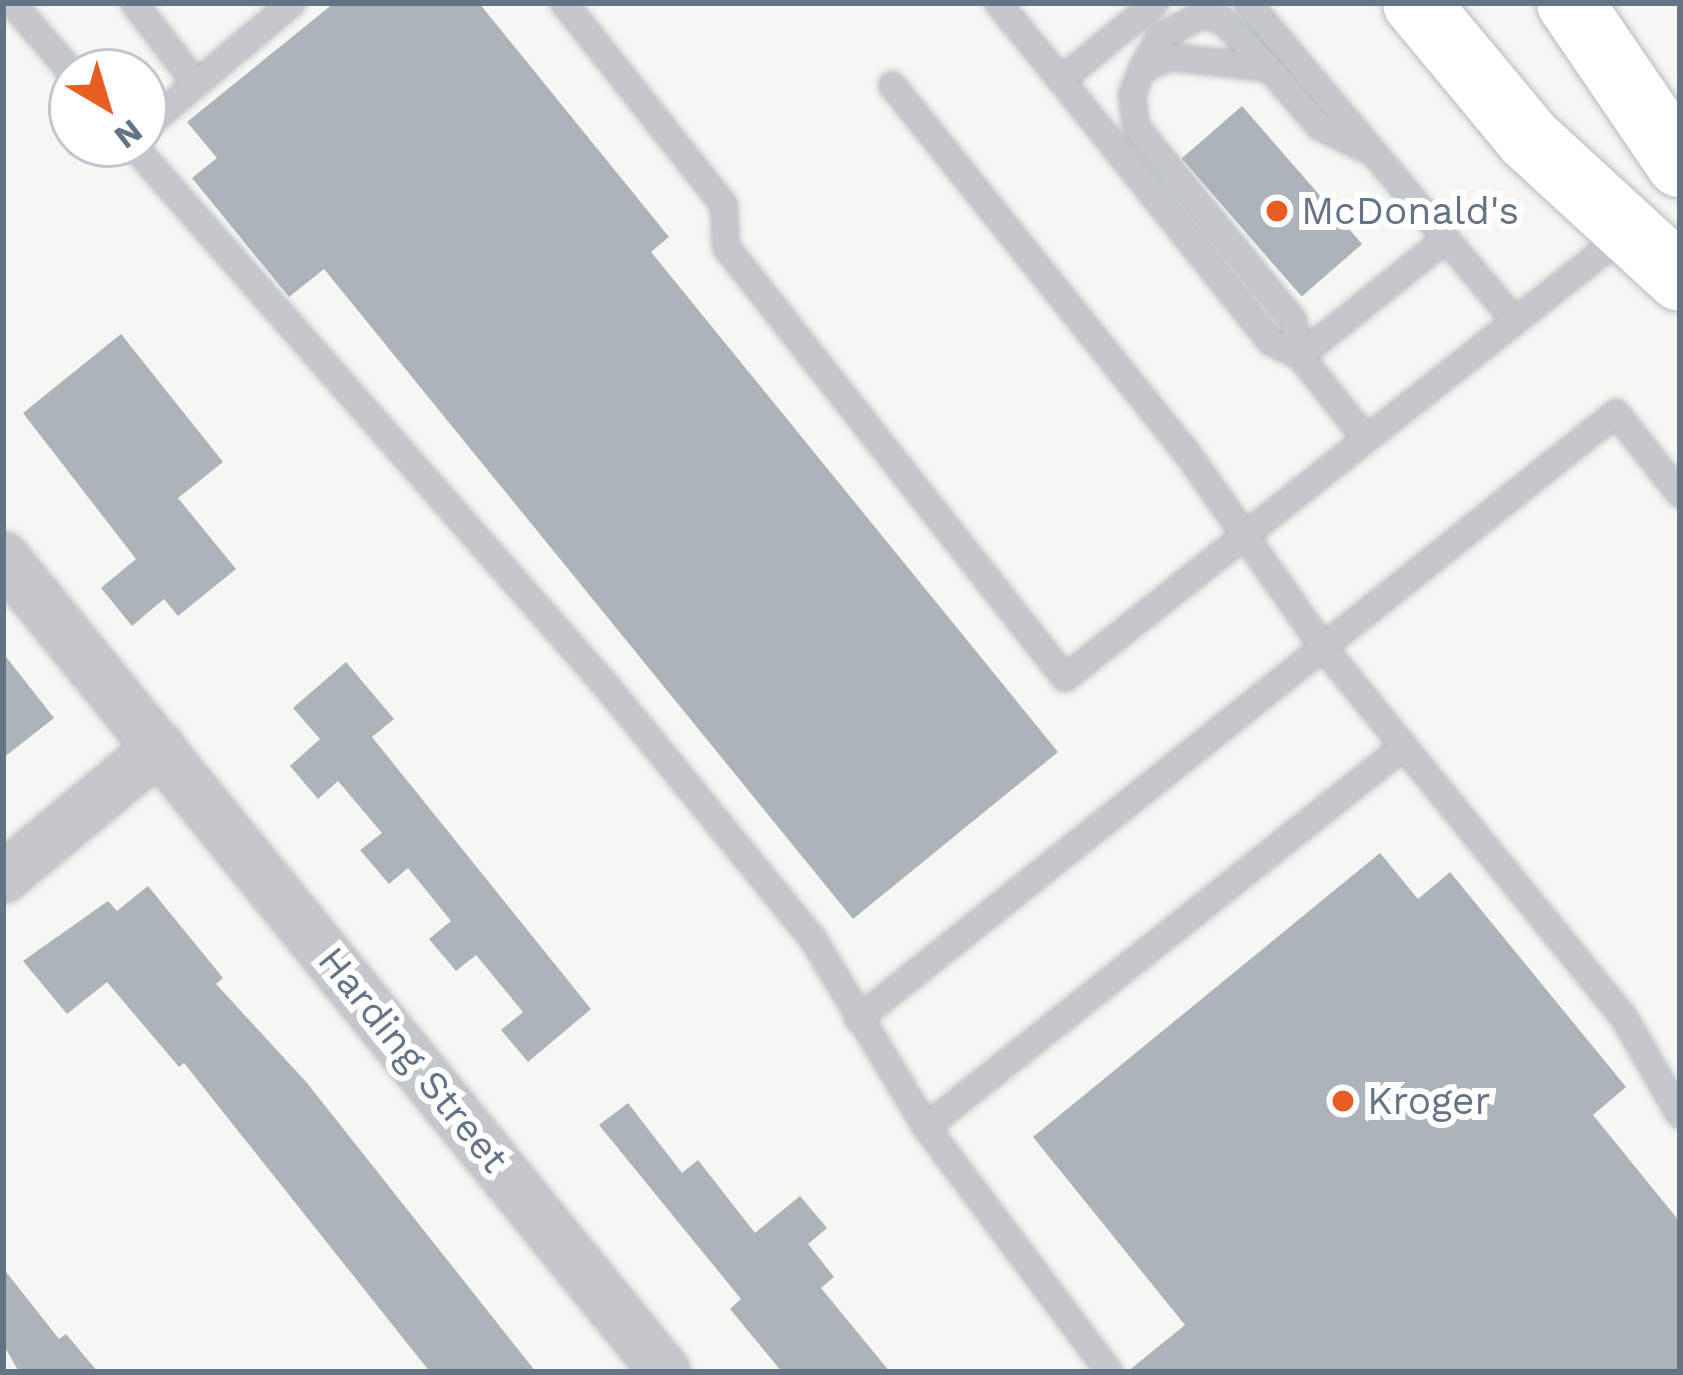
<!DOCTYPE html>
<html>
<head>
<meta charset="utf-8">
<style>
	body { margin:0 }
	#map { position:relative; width:1683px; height:1375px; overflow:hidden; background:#f6f7f3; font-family:"Work Sans",sans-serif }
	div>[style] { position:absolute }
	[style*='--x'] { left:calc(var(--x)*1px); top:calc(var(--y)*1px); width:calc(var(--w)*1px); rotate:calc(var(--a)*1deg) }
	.building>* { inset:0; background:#acb3b9; transform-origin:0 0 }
	.roads { filter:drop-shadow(0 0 3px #b6bbc0) drop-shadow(0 0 3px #b6bbc0) }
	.lane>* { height:24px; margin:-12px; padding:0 12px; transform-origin:12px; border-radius:12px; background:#c4c7cb }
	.street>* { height:48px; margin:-24px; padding:0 24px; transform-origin:24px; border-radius:24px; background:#c4c7cb }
	.secondary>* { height:66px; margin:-33px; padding:0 33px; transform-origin:33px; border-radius:33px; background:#fff }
	.dots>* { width:33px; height:33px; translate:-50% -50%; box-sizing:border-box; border:6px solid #fff; border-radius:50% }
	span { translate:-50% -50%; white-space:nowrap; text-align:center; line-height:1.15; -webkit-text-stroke:12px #fff; paint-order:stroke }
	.poi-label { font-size:39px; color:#657485 }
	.left { translate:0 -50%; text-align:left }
	.street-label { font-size:39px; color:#657485 }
	.frame { position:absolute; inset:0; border:6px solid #657485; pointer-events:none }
	.north { position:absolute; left:48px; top:48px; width:120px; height:120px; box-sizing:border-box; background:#fff; border:3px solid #c1c7ce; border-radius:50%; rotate:142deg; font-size:33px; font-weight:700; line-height:48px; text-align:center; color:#657485 }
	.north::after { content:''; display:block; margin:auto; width:42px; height:54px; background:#e75d22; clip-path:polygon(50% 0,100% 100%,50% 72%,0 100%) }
</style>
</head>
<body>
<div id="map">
	<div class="building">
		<i style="clip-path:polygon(334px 3px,479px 3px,669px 237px,651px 252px,1058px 752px,853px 919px,324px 269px,289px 297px,192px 178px,217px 158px,187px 122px)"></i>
		<i style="left:1242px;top:106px;width:183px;height:80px;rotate:49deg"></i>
		<i style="clip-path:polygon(121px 334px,223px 462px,178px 498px,236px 569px,178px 616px,164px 599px,132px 626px,101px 588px,136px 559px,23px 413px)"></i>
		<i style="clip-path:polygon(3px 653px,54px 718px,3px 758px)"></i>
		<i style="clip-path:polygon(346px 662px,394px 719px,372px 737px,591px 1009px,528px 1062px,501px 1030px,523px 1012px,476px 955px,456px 971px,429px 939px,451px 921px,408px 868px,389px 884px,360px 850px,382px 833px,338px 781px,318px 799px,290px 766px,320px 739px,293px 708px)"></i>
		<i style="clip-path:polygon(1380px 853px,1418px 899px,1450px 872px,1626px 1087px,1593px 1115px,1680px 1222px,1680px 1372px,1127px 1372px,1185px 1325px,1033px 1137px)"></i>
		<i style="clip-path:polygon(148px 886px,223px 978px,216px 984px,307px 1083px,536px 1372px,430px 1372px,184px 1063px,179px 1067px,107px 982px,67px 1014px,23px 961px,108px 901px,117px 911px)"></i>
		<i style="clip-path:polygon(628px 1103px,682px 1173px,698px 1160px,755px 1233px,800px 1196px,827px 1228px,808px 1244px,834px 1277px,821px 1288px,890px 1372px,782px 1372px,730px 1309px,741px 1299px,599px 1125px)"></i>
		<i style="clip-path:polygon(3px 1268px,59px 1339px,66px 1334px,98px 1372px,19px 1372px,3px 1344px)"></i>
	</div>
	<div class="roads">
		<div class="lane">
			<i style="--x:12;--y:3;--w:92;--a:49.4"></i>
			<i style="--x:134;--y:3;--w:98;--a:52.4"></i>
			<i style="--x:564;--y:3;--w:258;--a:51.6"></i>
			<i style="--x:724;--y:205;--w:42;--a:87.3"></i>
			<i style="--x:726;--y:247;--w:548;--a:51.81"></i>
			<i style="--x:1065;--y:678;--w:715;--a:-38.41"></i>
			<i style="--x:998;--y:3;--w:99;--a:50.7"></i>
			<i style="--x:1155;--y:3;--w:122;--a:140.7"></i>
			<i style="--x:1061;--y:80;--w:336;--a:51.3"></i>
			<i style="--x:1271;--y:342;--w:32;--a:26"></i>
			<i style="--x:1300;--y:356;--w:106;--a:51.5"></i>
			<i style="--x:1248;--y:3;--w:415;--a:50"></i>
			<i style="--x:1142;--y:69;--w:37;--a:-61"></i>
			<i style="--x:1160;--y:37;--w:47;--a:-27.6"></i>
			<i style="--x:1202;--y:15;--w:19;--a:12"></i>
			<i style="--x:1221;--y:19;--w:69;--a:45.6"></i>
			<i style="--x:892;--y:85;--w:472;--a:51.3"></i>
			<i style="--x:1187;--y:453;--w:236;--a:55"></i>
			<i style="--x:1322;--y:646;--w:477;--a:50.9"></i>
			<i style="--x:1623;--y:1016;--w:114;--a:60.1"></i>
			<i style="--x:144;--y:128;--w:194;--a:-40.2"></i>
			<i style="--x:132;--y:144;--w:723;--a:48.81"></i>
			<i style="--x:608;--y:688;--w:326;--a:50.8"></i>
			<i style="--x:814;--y:941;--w:217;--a:58.9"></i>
			<i style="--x:926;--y:1127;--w:306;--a:53.2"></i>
			<i style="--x:1372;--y:152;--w:58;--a:-154.3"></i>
			<i style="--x:1320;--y:127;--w:78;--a:-130.8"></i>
			<i style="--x:1269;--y:68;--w:100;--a:-173.7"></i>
			<i style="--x:1170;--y:57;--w:30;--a:157"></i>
			<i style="--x:1142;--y:69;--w:28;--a:111"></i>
			<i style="--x:1132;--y:95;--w:32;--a:83"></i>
			<i style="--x:1136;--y:127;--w:249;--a:50.9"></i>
			<i style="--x:1293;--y:320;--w:37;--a:79"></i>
			<i style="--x:1300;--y:356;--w:187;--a:-38.7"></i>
			<i style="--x:858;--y:1019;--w:970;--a:-38.64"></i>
			<i style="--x:1616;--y:413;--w:103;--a:51.7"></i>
			<i style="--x:926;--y:1127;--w:610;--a:-38.54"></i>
		</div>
		<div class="street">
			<i style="--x:3;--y:557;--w:1050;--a:50.91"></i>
			<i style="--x:3;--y:878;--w:204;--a:-39.8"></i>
		</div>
		<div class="secondary">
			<i style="--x:1416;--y:3;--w:177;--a:50.3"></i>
			<i style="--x:1529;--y:139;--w:205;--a:42.6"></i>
			<i style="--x:1570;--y:3;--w:195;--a:55.7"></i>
		</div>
	</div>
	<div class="dots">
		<i style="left:1277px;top:211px;background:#e75d22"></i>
		<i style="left:1343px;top:1101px;background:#e75d22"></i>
	</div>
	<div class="poi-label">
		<span class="left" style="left:1301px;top:211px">McDonald's</span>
		<span class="left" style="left:1367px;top:1101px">Kroger</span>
	</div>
	<div class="street-label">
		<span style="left:413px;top:1060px;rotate:51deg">Harding Street</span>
	</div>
	<div class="frame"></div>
	<div class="north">N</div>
</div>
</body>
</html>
